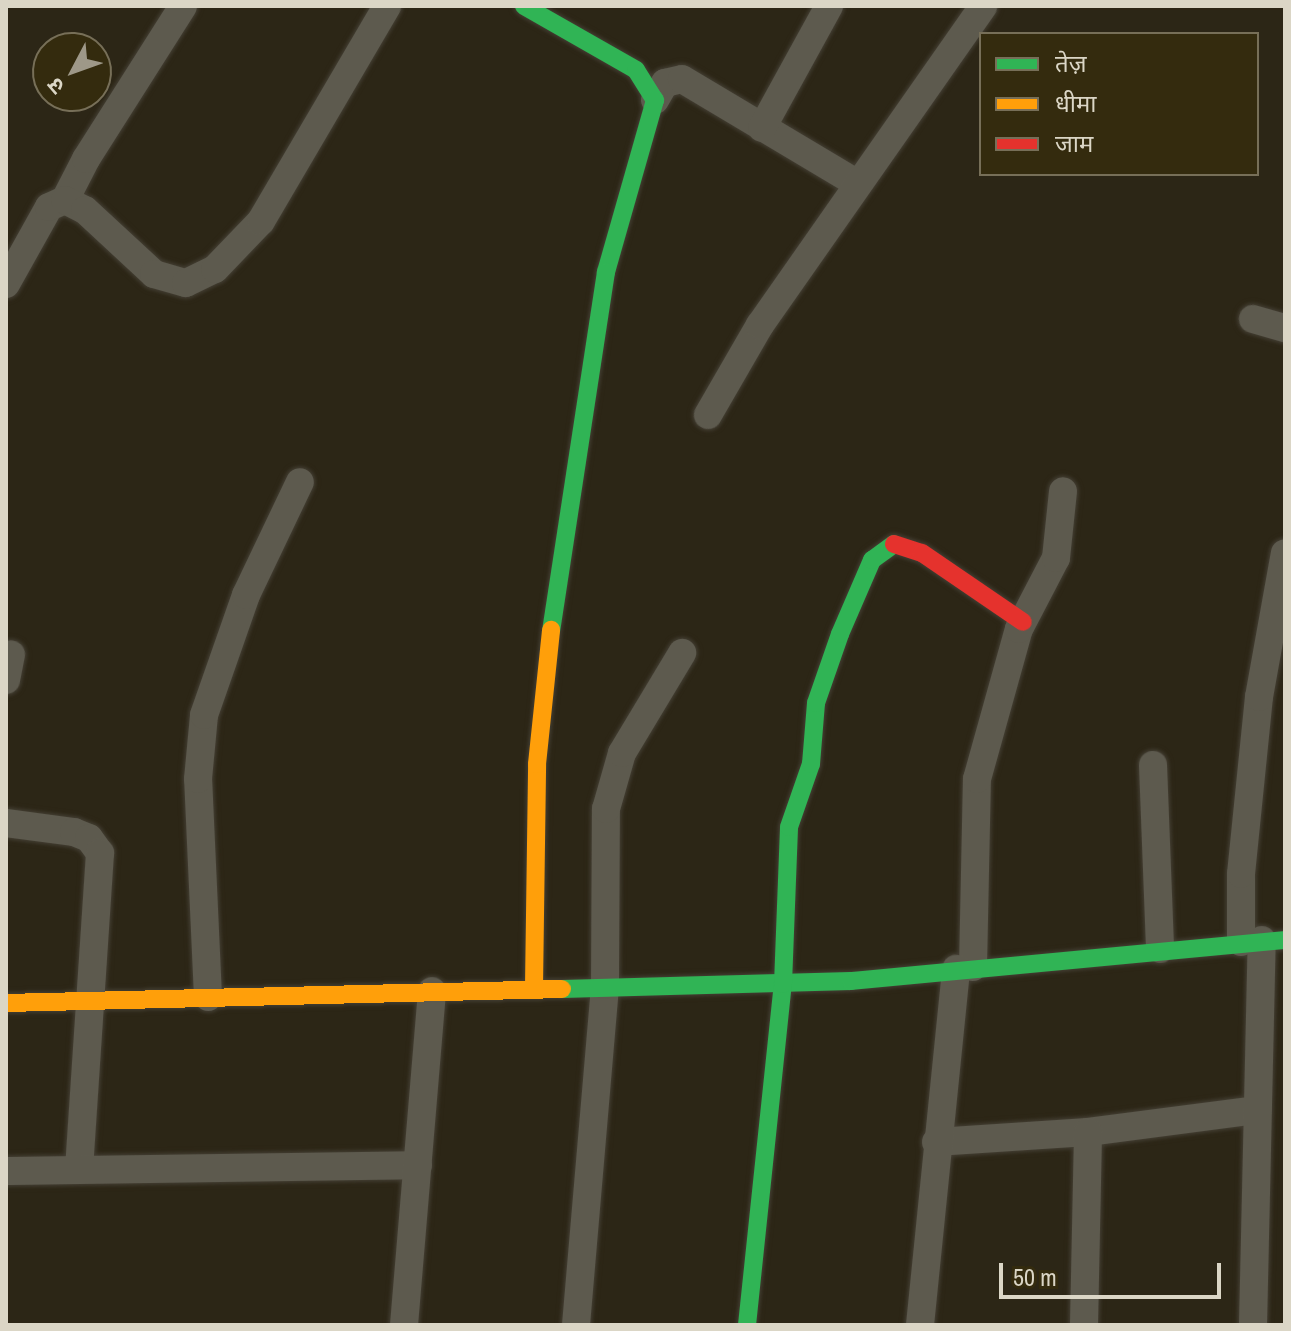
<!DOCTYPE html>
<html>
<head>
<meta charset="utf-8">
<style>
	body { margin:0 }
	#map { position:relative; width:1291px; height:1331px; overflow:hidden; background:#2c2616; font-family:"Archivo Narrow","Noto Sans Devanagari",sans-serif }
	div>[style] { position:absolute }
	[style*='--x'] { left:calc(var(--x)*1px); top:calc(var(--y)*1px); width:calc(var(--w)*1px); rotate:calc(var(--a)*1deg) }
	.roads { filter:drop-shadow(0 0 2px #443f34) drop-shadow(0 0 2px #443f34) }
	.street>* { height:28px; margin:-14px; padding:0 14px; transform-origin:14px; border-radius:14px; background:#5d5a4e }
	.fast>* { height:18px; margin:-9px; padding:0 9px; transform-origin:9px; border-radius:9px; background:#30b455 }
	.slow>* { height:18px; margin:-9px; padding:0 9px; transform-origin:9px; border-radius:9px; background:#ff9f0a }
	.jam>* { height:18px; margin:-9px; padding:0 9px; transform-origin:9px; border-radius:9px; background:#e5322d }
	span { translate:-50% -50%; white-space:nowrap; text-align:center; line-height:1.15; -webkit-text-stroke:8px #342b0e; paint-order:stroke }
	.frame { position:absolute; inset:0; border:8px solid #dbd6c6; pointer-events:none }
	.legend { position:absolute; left:979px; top:32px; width:280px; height:144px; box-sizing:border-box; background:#342b0e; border:2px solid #776f58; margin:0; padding:10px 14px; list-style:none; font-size:24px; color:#dbd6c6 }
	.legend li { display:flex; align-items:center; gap:16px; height:40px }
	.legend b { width:40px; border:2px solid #776f58 }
	.north { position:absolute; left:32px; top:32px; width:80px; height:80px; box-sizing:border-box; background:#342b0e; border:2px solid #776f58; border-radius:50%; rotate:229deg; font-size:22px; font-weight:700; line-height:32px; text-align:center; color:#dbd6c6 }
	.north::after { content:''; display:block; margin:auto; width:28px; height:36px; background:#9e9888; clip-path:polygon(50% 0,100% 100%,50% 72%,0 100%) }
	.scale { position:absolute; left:999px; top:1263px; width:222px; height:36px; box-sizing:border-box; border:4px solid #dbd6c6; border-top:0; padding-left:10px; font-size:24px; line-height:28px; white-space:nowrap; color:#dbd6c6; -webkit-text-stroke:6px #342b0e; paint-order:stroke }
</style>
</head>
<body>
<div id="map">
	<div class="roads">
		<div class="street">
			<i style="--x:655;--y:100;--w:20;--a:-60"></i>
			<i style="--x:665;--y:83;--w:17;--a:-13"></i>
			<i style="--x:682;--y:79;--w:201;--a:30.8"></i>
			<i style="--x:762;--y:128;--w:139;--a:-61.2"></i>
			<i style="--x:65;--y:200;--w:46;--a:-62.9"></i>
			<i style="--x:86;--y:159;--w:181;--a:-57.6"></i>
			<i style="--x:6;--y:284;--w:88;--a:-60.8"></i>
			<i style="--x:49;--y:207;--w:17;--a:-24"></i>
			<i style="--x:65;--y:200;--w:22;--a:27"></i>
			<i style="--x:85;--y:210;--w:94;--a:42.8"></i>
			<i style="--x:154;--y:274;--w:33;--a:16"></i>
			<i style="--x:186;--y:283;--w:32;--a:-26"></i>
			<i style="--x:215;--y:269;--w:66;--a:-46.2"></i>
			<i style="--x:261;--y:221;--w:249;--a:-59.6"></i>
			<i style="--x:1253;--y:319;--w:33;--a:16"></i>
			<i style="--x:708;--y:415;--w:104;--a:-60"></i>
			<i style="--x:760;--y:325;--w:389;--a:-55"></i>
			<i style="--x:6;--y:680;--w:26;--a:-79"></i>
			<i style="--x:1153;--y:765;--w:184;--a:87.8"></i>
			<i style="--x:6;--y:823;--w:69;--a:7.5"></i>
			<i style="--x:74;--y:832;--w:16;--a:22"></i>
			<i style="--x:89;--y:838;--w:19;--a:54"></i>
			<i style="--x:100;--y:853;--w:316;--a:93.8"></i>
			<i style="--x:1241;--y:942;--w:68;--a:-90"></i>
			<i style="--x:1241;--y:874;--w:178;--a:-84.2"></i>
			<i style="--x:1259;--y:697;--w:146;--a:-79.8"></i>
			<i style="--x:973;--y:967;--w:188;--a:-88.8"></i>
			<i style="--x:977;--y:779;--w:156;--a:-74.4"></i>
			<i style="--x:1019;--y:629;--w:80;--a:-62.5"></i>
			<i style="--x:1056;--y:558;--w:67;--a:-84"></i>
			<i style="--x:208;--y:997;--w:218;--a:-92.6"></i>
			<i style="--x:198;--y:779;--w:64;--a:-84.6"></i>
			<i style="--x:204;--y:715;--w:127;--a:-70.7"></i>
			<i style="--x:246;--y:595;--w:125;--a:-64.5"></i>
			<i style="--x:936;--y:1142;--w:152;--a:-3.8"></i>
			<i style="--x:1088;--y:1132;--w:171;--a:-7.4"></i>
			<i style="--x:6;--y:1171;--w:412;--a:-0.8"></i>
			<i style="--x:404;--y:1325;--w:335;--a:-85.2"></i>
			<i style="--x:576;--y:1325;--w:341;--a:-85.1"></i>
			<i style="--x:605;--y:985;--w:176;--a:-89.7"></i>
			<i style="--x:606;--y:809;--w:58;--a:-74.1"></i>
			<i style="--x:622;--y:753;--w:117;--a:-59"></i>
			<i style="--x:920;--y:1325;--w:358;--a:-84.2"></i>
			<i style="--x:1084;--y:1325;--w:193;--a:-88.8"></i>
			<i style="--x:1253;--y:1325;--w:385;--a:-88.7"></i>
		</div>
		<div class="fast">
			<i style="--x:524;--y:6;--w:129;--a:29.7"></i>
			<i style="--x:636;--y:70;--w:36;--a:58"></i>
			<i style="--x:655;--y:100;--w:179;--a:105.9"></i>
			<i style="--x:606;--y:272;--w:362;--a:98.7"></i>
			<i style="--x:562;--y:989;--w:289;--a:-1.6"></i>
			<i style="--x:851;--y:981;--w:436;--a:-5.4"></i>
			<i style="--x:747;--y:1325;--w:343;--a:-84"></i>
			<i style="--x:783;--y:984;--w:157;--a:-87.8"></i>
			<i style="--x:789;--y:827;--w:67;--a:-70.8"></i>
			<i style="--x:811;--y:764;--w:61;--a:-85.3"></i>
			<i style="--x:816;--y:703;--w:73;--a:-70.8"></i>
			<i style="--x:840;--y:634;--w:81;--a:-66.6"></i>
			<i style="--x:872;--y:560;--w:27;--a:-36"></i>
		</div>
		<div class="slow">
			<i style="--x:534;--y:987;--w:223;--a:-89.2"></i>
			<i style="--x:537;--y:764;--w:135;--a:-84"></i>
			<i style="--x:6;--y:1003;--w:556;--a:-1.44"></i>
		</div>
		<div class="jam">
			<i style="--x:894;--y:544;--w:29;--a:18"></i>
			<i style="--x:922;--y:553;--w:122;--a:34.3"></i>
		</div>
	</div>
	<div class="frame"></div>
	<ul class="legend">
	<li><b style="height:10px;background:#30b455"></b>तेज़</li>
	<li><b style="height:10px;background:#ff9f0a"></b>धीमा</li>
	<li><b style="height:10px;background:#e5322d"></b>जाम</li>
	</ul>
	<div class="north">उ</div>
	<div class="scale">50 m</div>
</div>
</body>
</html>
